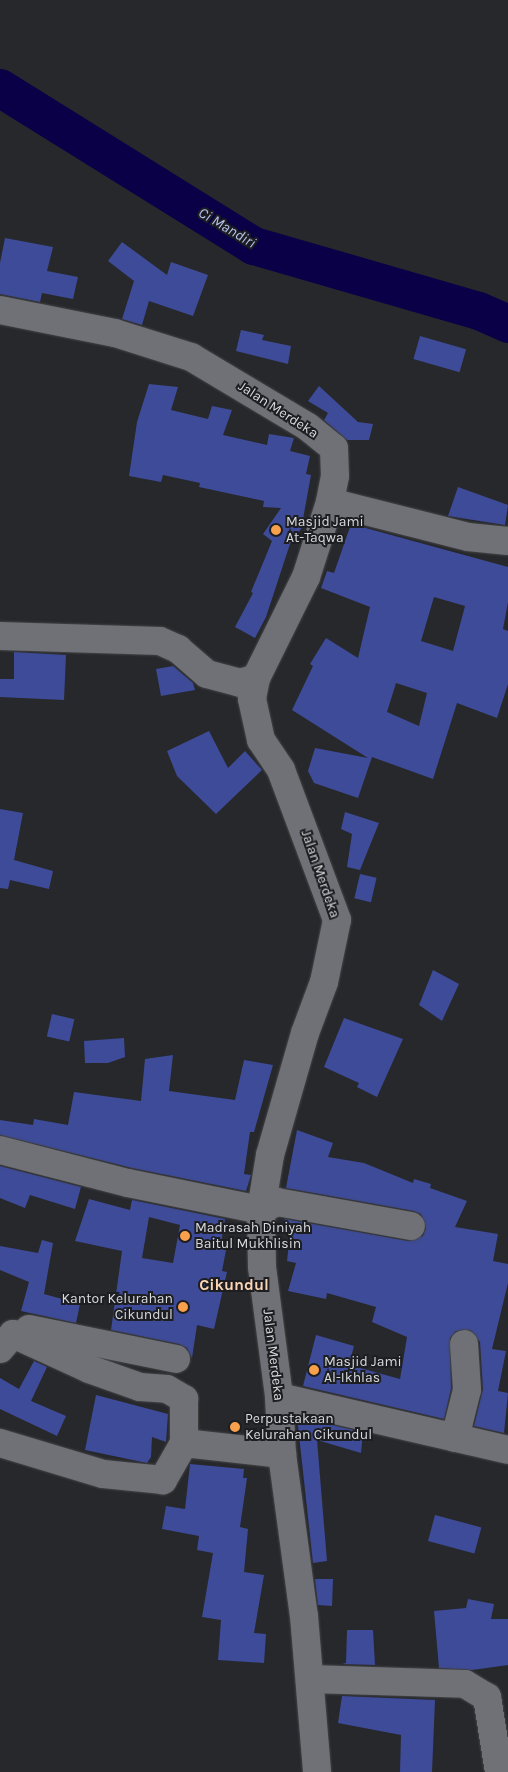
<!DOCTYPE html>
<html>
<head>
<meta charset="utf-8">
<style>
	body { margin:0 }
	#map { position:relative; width:508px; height:1772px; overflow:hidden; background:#27282b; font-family:Karla,sans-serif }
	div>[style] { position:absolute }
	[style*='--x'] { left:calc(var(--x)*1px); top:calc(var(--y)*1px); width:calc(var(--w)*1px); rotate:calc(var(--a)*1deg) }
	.river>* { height:38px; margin:-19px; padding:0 19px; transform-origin:19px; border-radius:19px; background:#090047 }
	.building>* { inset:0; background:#3e4b98; transform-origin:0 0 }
	.roads { filter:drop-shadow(0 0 1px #444548) drop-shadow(0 0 1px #444548) }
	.minor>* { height:28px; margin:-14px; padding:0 14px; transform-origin:14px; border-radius:14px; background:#707176 }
	.dots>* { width:14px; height:14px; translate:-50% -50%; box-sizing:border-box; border:2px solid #1d1e22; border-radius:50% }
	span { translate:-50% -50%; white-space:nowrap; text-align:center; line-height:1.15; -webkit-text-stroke:4px #1d1e22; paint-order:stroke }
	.street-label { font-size:14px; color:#d9dadc }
	.poi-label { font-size:14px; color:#d9dadc }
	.left { translate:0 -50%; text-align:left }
	.right { translate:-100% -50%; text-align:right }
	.water-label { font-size:15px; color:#b7c3ee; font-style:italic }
	.quarter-label { font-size:16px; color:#fbd5b5; font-weight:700 }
</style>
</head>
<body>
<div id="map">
	<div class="river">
		<i style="--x:0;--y:88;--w:299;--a:31.9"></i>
		<i style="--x:254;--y:246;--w:234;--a:16.1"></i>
		<i style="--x:479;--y:311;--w:32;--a:24"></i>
	</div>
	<div class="building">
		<i style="clip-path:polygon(5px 238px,53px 247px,47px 271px,78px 277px,73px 299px,42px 293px,40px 302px,0 294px,0 263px)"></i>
		<i style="clip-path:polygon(122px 242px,167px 275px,171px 262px,208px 275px,193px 316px,149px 301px,142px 325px,122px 319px,134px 281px,108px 261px)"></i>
		<i style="clip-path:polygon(241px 330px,264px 335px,262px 340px,291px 346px,288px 364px,236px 351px)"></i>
		<i style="left:420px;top:336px;width:48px;height:24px;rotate:16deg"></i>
		<i style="clip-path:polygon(149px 384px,178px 387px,171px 410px,208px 419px,212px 406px,232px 410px,223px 435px,267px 445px,269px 434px,294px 438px,290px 451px,310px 456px,306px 474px,311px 475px,303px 519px,306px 522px,290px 544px,266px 617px,255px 638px,235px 627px,253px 593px,251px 592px,272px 541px,263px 534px,281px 508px,263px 507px,264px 501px,199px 487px,200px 483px,163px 475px,161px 482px,129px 476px,137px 422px)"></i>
		<i style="clip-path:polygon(319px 386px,358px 422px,373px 424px,369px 440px,347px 440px,324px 420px,328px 413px,308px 401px)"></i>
		<i style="clip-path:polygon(458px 487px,508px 505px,505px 525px,448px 516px)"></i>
		<i style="clip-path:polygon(evenodd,351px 524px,508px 567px,508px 602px,503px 629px,508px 631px,508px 684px,497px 718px,457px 703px,433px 779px,372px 757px,358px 798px,314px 783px,308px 771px,315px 748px,368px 758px,292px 710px,313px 666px,310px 664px,326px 638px,358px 658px,370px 607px,321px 588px,327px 571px,334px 573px,351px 524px,434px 597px,465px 606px,453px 651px,421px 641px,434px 597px,351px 524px,396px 683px,427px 693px,419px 726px,387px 712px,396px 683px)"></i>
		<i style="clip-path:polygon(14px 652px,66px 655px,64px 700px,0 697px,0 679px,14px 679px)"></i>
		<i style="clip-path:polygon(173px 666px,193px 683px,195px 690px,161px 696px,156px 669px)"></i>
		<i style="clip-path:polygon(209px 731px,228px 768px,245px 751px,262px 770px,216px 814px,177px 776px,167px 751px)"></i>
		<i style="clip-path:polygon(0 809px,23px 813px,14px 860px,53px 871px,49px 889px,10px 880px,8px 889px,0 888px)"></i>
		<i style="clip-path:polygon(345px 812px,379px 823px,360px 870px,347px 867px,352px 834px,341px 829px)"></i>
		<i style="left:360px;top:874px;width:17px;height:25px;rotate:13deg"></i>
		<i style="clip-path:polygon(433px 970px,459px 984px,442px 1021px,419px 1005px)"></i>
		<i style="left:52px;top:1014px;width:23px;height:23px;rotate:13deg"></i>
		<i style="clip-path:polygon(344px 1018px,403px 1039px,377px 1097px,357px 1087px,359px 1083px,324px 1067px)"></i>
		<i style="clip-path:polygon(124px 1038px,125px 1057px,108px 1063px,85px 1063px,84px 1041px)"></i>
		<i style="clip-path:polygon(173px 1055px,169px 1091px,235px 1100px,244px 1060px,273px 1065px,254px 1132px,250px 1132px,244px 1174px,251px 1175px,246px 1191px,132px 1168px,0 1135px,0 1120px,33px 1125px,34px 1119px,68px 1125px,74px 1092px,141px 1101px,145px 1059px)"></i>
		<i style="clip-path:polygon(297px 1130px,333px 1143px,328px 1157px,364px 1163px,413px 1183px,414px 1179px,431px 1184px,430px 1188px,467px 1201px,455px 1227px,498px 1234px,493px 1261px,508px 1264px,508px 1283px,492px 1349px,506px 1351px,498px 1391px,508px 1393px,504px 1433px,474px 1426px,483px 1389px,480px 1342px,470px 1330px,456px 1331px,450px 1338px,451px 1389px,444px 1419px,303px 1386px,316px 1335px,354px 1346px,349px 1365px,400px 1379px,407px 1337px,372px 1322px,376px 1307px,327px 1293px,326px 1299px,288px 1291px,296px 1263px,287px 1261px,290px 1234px,282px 1231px,285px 1219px,408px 1241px,423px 1236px,426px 1228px,421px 1214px,414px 1211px,286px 1188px)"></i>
		<i style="clip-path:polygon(0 1166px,81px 1187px,75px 1209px,30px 1195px,25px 1208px,0 1198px)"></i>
		<i style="clip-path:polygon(evenodd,89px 1199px,130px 1210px,132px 1200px,225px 1219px,221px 1243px,227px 1245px,222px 1271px,227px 1272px,214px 1329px,197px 1325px,192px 1358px,187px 1348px,179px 1344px,111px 1330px,122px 1251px,75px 1241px,89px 1199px,149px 1217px,180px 1225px,173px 1263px,142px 1258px,149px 1217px)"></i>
		<i style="clip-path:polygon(42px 1240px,53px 1243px,44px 1294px,80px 1304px,76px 1323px,21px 1311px,29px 1282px,0 1270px,0 1246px,38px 1253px)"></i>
		<i style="clip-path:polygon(34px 1361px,47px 1367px,31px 1401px,66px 1416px,57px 1436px,0 1409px,0 1378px,19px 1389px)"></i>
		<i style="clip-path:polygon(96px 1395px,168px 1414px,166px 1442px,152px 1437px,151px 1457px,147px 1463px,85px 1450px)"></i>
		<i style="clip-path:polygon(297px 1417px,363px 1432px,361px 1453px,317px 1440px,327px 1561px,313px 1563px)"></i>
		<i style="clip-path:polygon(190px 1464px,244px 1469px,243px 1478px,247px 1478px,240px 1527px,248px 1529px,244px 1572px,264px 1575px,254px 1633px,266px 1634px,264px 1663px,218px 1660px,221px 1620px,202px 1617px,213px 1553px,197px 1550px,199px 1536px,162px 1529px,166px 1506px,185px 1509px)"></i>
		<i style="left:435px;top:1515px;width:48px;height:27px;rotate:15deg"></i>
		<i style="clip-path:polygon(315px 1579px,333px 1579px,332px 1606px,318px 1605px)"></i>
		<i style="clip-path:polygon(468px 1599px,494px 1604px,491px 1619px,508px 1619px,508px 1665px,472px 1670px,439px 1668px,434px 1611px,466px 1608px)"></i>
		<i style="clip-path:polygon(347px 1630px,373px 1630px,375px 1665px,342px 1664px,346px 1663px)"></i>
		<i style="clip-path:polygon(342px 1696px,435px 1700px,432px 1772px,400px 1772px,401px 1735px,338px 1723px)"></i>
	</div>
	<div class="roads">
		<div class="minor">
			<i style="--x:0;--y:310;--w:117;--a:11.3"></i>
			<i style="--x:115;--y:333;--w:80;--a:17.5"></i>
			<i style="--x:191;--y:357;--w:136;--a:30.9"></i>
			<i style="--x:308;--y:427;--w:33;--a:39"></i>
			<i style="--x:334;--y:448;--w:28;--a:88"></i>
			<i style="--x:335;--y:476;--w:26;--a:101"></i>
			<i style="--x:330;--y:502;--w:79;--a:107.7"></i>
			<i style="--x:306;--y:577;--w:113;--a:116.3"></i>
			<i style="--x:256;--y:678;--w:21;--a:101"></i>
			<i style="--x:252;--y:699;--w:42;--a:77.6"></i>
			<i style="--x:261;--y:740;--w:36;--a:56"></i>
			<i style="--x:281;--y:770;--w:160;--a:69.5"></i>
			<i style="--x:337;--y:920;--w:63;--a:101.8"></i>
			<i style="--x:324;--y:982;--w:54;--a:110.4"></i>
			<i style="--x:305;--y:1033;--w:127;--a:106"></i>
			<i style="--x:270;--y:1155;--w:56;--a:99.3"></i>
			<i style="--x:261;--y:1210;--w:57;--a:89"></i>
			<i style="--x:262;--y:1267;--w:131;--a:82.5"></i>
			<i style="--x:279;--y:1397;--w:57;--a:87"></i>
			<i style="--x:282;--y:1454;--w:163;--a:82.3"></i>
			<i style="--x:304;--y:1616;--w:157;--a:85.2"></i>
			<i style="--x:330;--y:502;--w:142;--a:14.2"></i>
			<i style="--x:468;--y:537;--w:40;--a:5.7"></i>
			<i style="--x:0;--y:636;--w:160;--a:1.8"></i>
			<i style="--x:160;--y:641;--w:20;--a:24"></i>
			<i style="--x:178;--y:649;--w:38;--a:41"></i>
			<i style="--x:207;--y:674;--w:34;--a:15"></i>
			<i style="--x:240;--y:683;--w:17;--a:-17"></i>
			<i style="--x:0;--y:1150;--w:132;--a:14.5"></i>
			<i style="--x:128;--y:1183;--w:136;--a:11.5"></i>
			<i style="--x:261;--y:1210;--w:18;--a:-27"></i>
			<i style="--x:277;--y:1202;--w:136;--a:10.2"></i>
			<i style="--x:29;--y:1329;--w:150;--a:11.5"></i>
			<i style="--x:0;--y:1349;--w:20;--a:-49"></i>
			<i style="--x:13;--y:1334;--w:84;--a:24.7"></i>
			<i style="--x:89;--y:1369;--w:54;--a:19.4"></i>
			<i style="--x:140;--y:1387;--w:27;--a:4"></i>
			<i style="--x:167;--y:1389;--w:20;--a:30"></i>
			<i style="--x:184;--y:1399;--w:44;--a:90"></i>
			<i style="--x:184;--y:1443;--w:43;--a:119.6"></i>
			<i style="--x:163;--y:1480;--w:60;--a:-174.3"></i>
			<i style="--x:103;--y:1474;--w:108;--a:-163.2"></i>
			<i style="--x:279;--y:1397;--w:235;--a:13"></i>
			<i style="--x:455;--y:1438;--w:49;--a:-76"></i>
			<i style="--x:467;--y:1390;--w:46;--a:-93.7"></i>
			<i style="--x:184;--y:1443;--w:99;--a:6.4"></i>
			<i style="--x:310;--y:1679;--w:155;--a:1.8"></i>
			<i style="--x:465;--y:1684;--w:26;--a:31"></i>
			<i style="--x:487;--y:1697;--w:76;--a:80.9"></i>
		</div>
	</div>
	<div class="dots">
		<i style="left:276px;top:530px;background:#f9a04d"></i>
		<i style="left:185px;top:1236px;background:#f9a04d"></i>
		<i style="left:183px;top:1307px;background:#f9a04d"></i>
		<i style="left:314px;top:1370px;background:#f9a04d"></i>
		<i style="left:235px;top:1427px;background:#f9a04d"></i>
	</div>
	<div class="street-label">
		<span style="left:278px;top:410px;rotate:33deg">Jalan Merdeka</span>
		<span style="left:320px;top:874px;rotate:71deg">Jalan Merdeka</span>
		<span style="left:273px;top:1355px;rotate:83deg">Jalan Merdeka</span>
	</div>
	<div class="poi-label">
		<span class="left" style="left:286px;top:530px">Masjid Jami<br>At-Taqwa</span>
		<span class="left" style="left:195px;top:1236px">Madrasah Diniyah<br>Baitul Mukhlisin</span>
		<span class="right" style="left:173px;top:1307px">Kantor Kelurahan<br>Cikundul</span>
		<span class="left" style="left:324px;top:1370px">Masjid Jami<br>Al-Ikhlas</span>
		<span class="left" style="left:245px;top:1427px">Perpustakaan<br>Kelurahan Cikundul</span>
	</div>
	<div class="water-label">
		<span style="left:227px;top:228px;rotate:31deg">Ci Mandiri</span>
	</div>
	<div class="quarter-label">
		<span style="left:234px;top:1285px">Cikundul</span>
	</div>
</div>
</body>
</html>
